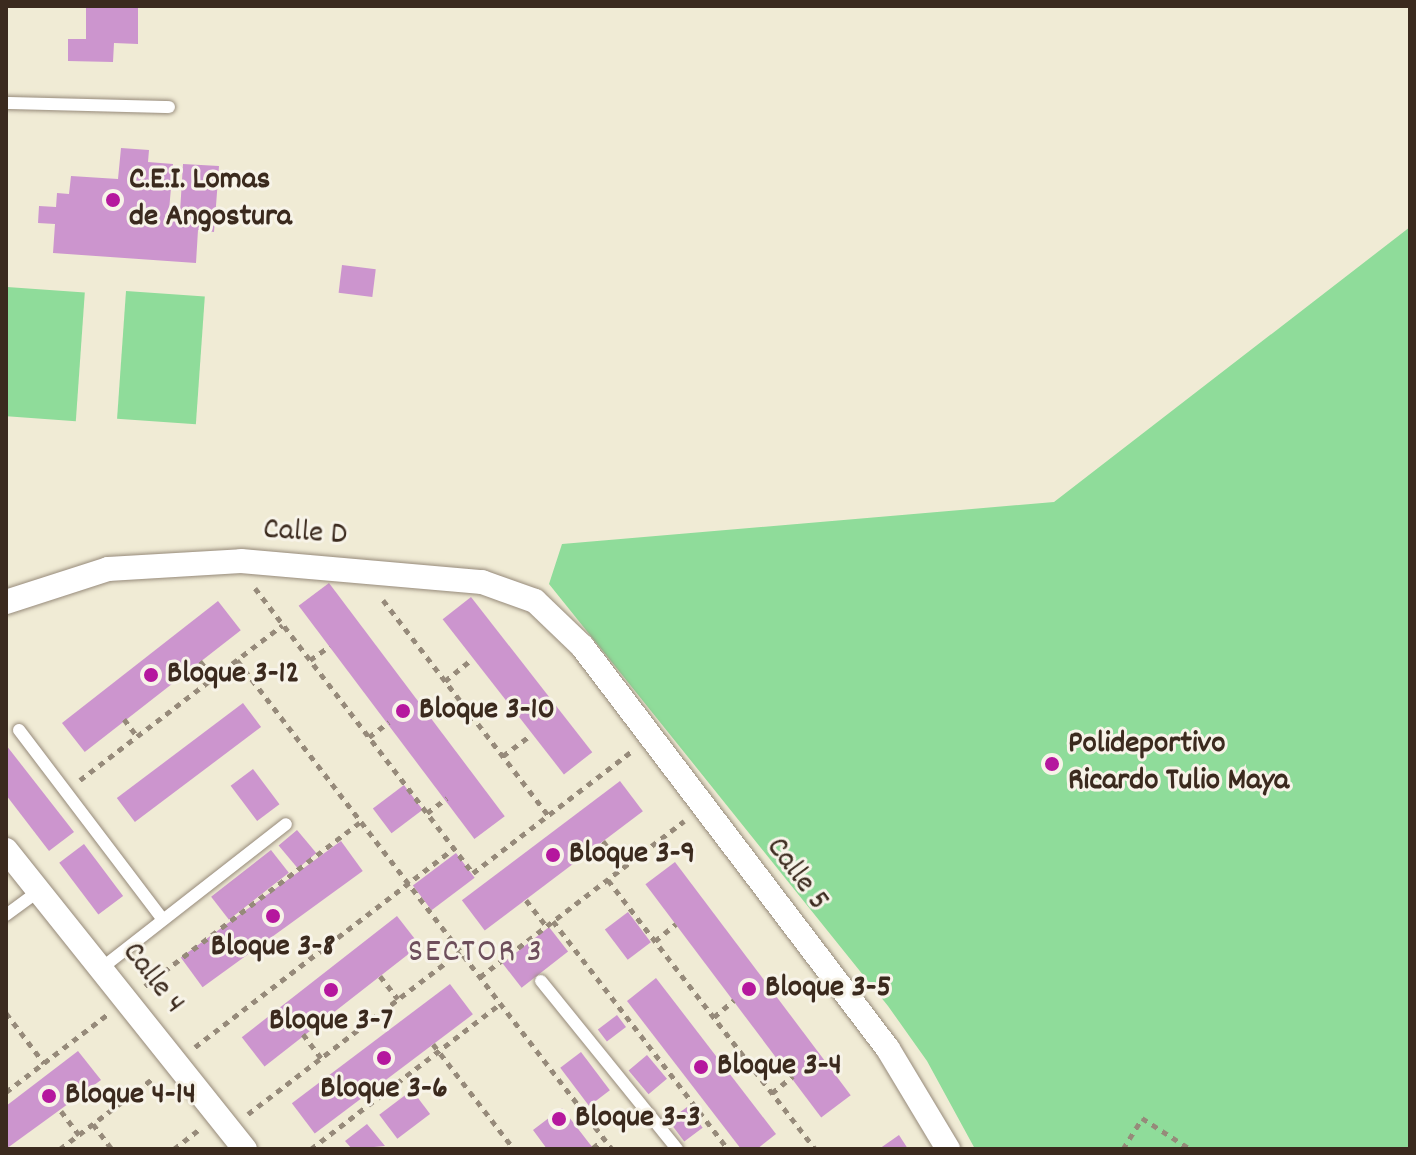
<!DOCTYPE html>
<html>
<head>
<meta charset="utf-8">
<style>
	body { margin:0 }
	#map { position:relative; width:1416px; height:1155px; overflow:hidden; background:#f0ebd5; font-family:Dekko,sans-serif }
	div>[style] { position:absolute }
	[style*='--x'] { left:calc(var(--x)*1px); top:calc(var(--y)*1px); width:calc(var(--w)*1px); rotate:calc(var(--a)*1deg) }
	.green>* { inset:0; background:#8fdc9a; transform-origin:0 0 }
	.building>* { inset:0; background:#cc95ce; transform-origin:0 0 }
	.path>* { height:5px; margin-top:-2.5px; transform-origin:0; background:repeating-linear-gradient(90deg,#968a7a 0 6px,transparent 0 12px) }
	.roads { filter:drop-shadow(0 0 2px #968a7a) drop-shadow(0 0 2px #968a7a) }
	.lane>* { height:12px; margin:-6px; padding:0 6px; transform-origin:6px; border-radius:6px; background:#fff }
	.street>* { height:24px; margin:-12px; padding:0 12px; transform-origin:12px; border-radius:12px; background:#fff }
	.dots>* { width:22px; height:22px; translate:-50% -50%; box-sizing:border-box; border:4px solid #f7f3e8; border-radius:50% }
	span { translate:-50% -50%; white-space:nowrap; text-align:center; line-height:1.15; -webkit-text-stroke:6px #f7f3e8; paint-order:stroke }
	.poi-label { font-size:32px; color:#3b2a1e; font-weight:700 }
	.left { translate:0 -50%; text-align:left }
	.street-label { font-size:32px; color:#3b2a1e }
	.neighbourhood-label { font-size:34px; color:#6e4f5c; letter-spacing:2px }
	.frame { position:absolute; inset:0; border:8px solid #3b2a1e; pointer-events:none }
</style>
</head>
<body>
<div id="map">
	<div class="green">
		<i style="clip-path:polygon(1410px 227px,1410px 1149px,975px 1149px,927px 1061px,888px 1006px,549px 584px,562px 544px,1054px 502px)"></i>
		<i style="left:7px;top:287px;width:78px;height:129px;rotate:4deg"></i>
		<i style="left:126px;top:291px;width:79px;height:128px;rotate:4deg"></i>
	</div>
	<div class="building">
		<i style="clip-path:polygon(86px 6px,138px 6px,138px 44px,114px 43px,113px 62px,68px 61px,68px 39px,86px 39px)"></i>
		<i style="clip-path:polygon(121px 148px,149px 150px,148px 162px,173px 164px,169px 211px,180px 212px,183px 164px,219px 166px,214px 232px,198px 230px,196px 263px,53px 253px,55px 224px,38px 223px,39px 206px,56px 207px,57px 193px,69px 194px,71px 176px,118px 179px)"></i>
		<i style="left:342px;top:265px;width:34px;height:28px;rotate:7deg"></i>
		<i style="left:329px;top:583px;width:292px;height:38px;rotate:53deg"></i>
		<i style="left:471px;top:597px;width:197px;height:36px;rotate:52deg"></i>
		<i style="left:218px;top:601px;width:37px;height:198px;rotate:52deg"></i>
		<i style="left:243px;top:703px;width:30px;height:158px;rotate:53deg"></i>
		<i style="clip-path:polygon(6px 745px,74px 832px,49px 851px,6px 795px)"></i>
		<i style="left:253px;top:769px;width:44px;height:28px;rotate:53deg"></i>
		<i style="left:620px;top:781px;width:38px;height:198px;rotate:53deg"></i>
		<i style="left:404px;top:785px;width:31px;height:39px;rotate:53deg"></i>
		<i style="left:297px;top:830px;width:30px;height:24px;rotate:50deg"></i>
		<i style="left:341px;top:841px;width:37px;height:198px;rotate:54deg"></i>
		<i style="left:84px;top:844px;width:65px;height:31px;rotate:53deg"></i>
		<i style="left:271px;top:850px;width:29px;height:76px;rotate:52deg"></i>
		<i style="left:456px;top:853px;width:31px;height:54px;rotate:53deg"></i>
		<i style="left:675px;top:862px;width:292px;height:37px;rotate:53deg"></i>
		<i style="left:628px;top:912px;width:38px;height:29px;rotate:53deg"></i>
		<i style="left:397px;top:916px;width:37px;height:197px;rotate:52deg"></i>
		<i style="left:549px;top:927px;width:31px;height:59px;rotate:52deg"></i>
		<i style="clip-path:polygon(656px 978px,776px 1134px,757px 1149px,741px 1149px,627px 1001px)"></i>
		<i style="left:450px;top:984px;width:38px;height:198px;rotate:53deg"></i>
		<i style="left:617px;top:1015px;width:15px;height:24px;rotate:53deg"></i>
		<i style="clip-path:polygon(78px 1051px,101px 1080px,6px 1149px,6px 1106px)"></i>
		<i style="left:581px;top:1052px;width:48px;height:26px;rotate:53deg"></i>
		<i style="left:647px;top:1055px;width:31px;height:24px;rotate:50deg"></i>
		<i style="left:412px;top:1090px;width:30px;height:41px;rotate:53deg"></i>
		<i style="left:687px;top:1107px;width:26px;height:23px;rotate:53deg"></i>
		<i style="clip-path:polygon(562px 1108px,589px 1143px,594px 1149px,547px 1149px,533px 1130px)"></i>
		<i style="clip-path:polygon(367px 1124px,385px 1146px,352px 1149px,345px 1141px)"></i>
		<i style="clip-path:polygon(899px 1135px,908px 1149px,879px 1149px)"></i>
	</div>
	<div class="path">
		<i style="--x:255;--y:588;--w:359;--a:52.6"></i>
		<i style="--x:473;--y:873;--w:200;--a:-37.5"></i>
		<i style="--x:383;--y:600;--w:271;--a:52.5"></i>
		<i style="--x:237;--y:660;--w:616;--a:52.52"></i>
		<i style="--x:310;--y:660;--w:24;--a:-35"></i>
		<i style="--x:200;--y:661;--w:22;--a:51"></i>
		<i style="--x:445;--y:681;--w:35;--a:-39"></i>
		<i style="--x:124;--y:719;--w:21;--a:53"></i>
		<i style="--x:369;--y:737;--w:25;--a:-37"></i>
		<i style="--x:503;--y:756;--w:35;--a:-37"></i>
		<i style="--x:80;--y:780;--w:255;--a:-37.4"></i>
		<i style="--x:427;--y:813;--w:25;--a:-37"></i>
		<i style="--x:603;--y:841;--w:34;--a:53"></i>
		<i style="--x:608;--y:880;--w:339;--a:52.4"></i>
		<i style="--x:526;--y:900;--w:33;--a:52"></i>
		<i style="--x:553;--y:921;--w:287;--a:52.5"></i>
		<i style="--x:655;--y:941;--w:27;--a:-39"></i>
		<i style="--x:380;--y:976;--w:29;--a:52"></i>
		<i style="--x:480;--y:977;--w:257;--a:-37.4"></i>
		<i style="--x:145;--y:986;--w:270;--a:-37.3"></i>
		<i style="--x:6;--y:1013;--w:63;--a:52.8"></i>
		<i style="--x:714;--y:1017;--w:26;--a:-40"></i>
		<i style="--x:303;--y:1034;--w:30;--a:53"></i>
		<i style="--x:433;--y:1044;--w:133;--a:52.4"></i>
		<i style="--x:195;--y:1047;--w:327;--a:-37.5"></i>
		<i style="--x:6;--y:1092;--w:128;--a:-37.4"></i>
		<i style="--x:772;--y:1093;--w:27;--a:-39"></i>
		<i style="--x:61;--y:1111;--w:30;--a:53"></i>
		<i style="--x:248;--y:1114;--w:267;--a:-37.4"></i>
		<i style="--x:93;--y:1124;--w:31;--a:53"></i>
		<i style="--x:593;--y:1148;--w:14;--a:-39"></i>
		<i style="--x:60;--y:1149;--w:119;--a:-37.2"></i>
		<i style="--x:174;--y:1149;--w:31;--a:-38"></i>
		<i style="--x:311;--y:1149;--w:238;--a:-37.5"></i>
		<i style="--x:1123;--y:1149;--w:36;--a:-58"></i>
		<i style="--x:1142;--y:1118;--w:57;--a:32.9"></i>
	</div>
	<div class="roads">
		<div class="lane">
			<i style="--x:6;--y:103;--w:163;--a:1.4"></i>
			<i style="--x:19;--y:730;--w:238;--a:52.8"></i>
			<i style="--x:6;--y:915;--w:42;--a:-36.3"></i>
			<i style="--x:103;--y:967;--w:232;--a:-38"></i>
			<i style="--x:541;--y:981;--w:216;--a:51"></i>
		</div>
		<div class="street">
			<i style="--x:6;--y:602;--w:107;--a:-17.9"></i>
			<i style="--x:108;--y:569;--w:133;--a:-3.4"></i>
			<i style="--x:241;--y:561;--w:242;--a:5"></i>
			<i style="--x:482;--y:582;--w:56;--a:19.7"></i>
			<i style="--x:535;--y:601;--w:65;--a:43.8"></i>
			<i style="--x:582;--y:646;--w:506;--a:52.79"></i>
			<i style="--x:888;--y:1049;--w:117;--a:59"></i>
			<i style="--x:6;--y:850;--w:383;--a:51.4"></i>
		</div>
	</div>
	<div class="dots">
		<i style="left:113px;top:200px;background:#b5179e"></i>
		<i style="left:151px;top:675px;background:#b5179e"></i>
		<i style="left:403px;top:711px;background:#b5179e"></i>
		<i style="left:1052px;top:764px;background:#b5179e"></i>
		<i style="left:553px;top:855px;background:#b5179e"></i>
		<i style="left:273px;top:916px;background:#b5179e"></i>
		<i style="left:749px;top:989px;background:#b5179e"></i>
		<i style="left:331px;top:990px;background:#b5179e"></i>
		<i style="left:384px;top:1058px;background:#b5179e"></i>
		<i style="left:701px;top:1067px;background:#b5179e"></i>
		<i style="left:49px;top:1096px;background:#b5179e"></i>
		<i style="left:559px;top:1119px;background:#b5179e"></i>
	</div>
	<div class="poi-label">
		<span class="left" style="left:129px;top:200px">C.E.I. Lomas<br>de Angostura</span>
		<span class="left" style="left:167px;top:675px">Bloque 3-12</span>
		<span class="left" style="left:419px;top:711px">Bloque 3-10</span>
		<span class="left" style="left:1068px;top:764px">Polideportivo<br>Ricardo Tulio Maya</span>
		<span class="left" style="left:569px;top:855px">Bloque 3-9</span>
		<span style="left:273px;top:948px">Bloque 3-8</span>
		<span class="left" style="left:765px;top:989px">Bloque 3-5</span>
		<span style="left:331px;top:1022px">Bloque 3-7</span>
		<span class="left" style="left:717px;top:1067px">Bloque 3-4</span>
		<span style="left:384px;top:1090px">Bloque 3-6</span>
		<span class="left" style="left:65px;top:1096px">Bloque 4-14</span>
		<span class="left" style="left:575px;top:1119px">Bloque 3-3</span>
	</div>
	<div class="street-label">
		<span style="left:305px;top:534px;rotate:4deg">Calle D</span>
		<span style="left:796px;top:875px;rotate:53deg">Calle 5</span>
		<span style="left:152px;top:979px;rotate:52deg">Calle 4</span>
	</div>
	<div class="neighbourhood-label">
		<span style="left:476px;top:954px">SECTOR 3</span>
	</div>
	<div class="frame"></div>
</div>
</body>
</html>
